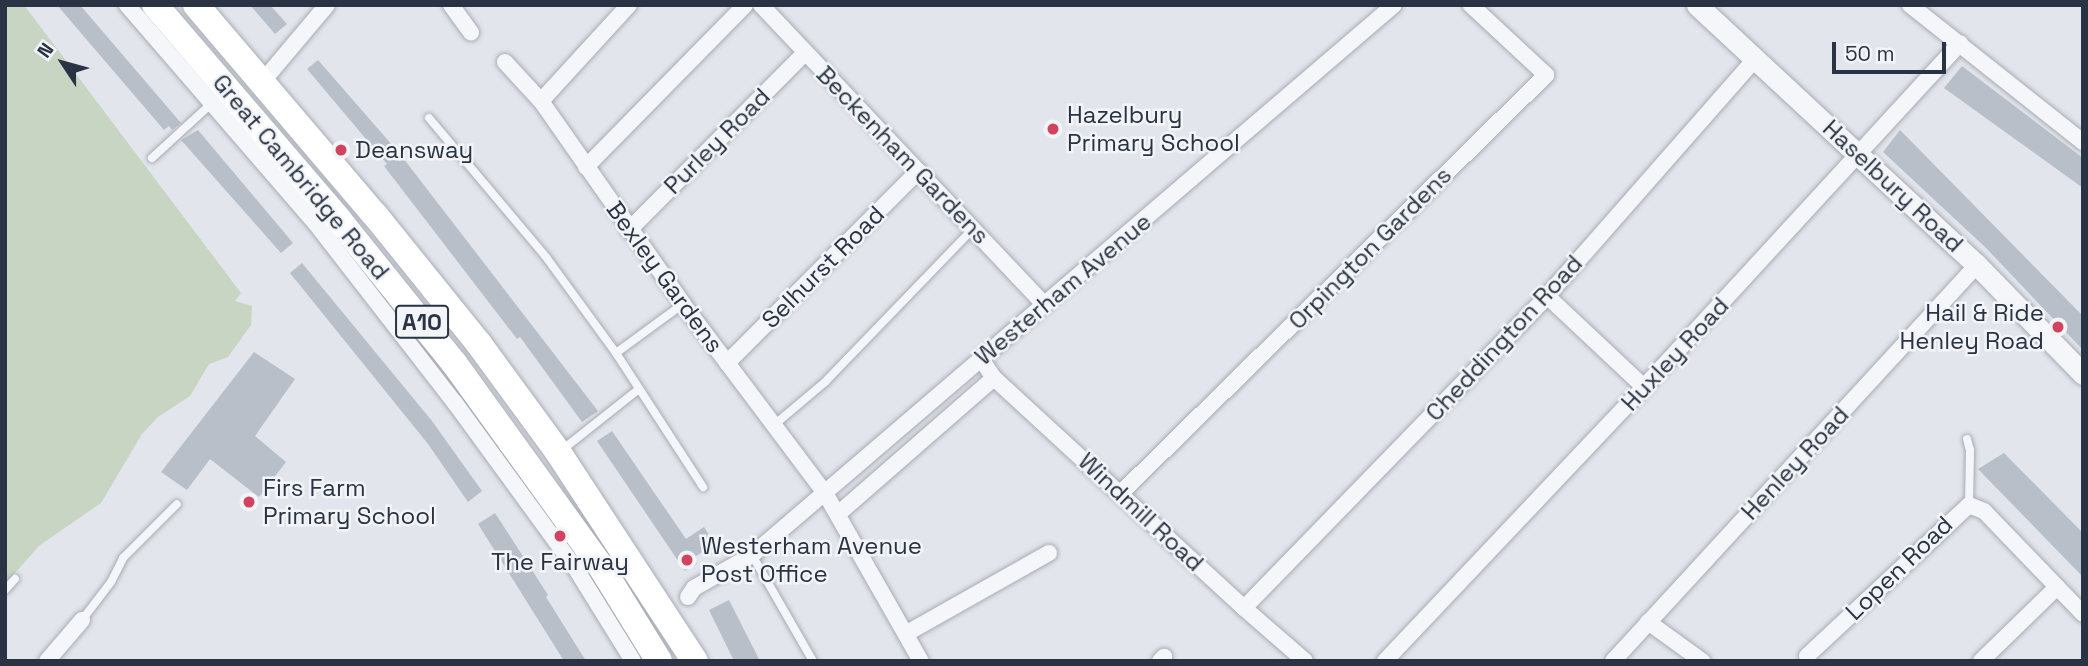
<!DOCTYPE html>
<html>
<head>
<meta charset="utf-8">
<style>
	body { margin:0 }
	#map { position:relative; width:2088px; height:666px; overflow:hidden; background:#e2e5eb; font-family:"Space Grotesk",sans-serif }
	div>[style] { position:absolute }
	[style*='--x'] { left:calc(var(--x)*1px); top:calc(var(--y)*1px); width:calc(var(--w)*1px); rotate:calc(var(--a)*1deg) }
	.green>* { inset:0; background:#c8d5c3 }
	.building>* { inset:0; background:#b9bfc8 }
	.roads { filter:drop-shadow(0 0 2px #a7acb5) drop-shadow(0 0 2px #a7acb5) }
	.service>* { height:8px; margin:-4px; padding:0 4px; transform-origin:4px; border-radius:4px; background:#f5f6f9 }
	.minor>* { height:16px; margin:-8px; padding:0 8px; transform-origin:8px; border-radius:8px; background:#f5f6f9 }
	.tertiary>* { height:21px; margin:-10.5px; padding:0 10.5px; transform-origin:10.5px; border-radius:10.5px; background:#f5f6f9 }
	.trunk>* { height:26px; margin:-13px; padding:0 13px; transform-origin:13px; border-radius:13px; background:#fff }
	.dots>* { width:19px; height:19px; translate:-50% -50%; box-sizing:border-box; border:4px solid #f2f4f8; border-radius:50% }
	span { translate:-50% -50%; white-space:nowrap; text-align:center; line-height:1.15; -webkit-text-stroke:5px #f2f4f8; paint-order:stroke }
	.shield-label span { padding:2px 5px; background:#f2f4f8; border:2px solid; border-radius:5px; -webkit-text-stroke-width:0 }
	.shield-label { font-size:23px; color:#293343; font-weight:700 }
	.poi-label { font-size:24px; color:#293343 }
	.left { translate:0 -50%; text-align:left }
	.right { translate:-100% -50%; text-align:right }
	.street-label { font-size:24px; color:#293343 }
	.frame { position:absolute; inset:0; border:7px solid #293343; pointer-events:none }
	.north { position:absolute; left:28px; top:28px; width:70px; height:70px; -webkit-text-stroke:5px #f2f4f8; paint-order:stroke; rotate:306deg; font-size:19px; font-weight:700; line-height:28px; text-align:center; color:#293343 }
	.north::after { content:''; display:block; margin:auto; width:24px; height:32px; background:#293343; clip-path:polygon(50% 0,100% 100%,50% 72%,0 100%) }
	.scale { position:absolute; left:1832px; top:42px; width:114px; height:32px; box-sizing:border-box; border:4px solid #293343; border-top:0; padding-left:9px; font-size:21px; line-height:24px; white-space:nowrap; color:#293343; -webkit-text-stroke:5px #f2f4f8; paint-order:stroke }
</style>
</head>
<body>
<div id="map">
	<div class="green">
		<i style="clip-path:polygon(5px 5px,24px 5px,241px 293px,235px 301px,252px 306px,251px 325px,228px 357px,209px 364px,190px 396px,158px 417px,142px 434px,101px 503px,40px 545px,5px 584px)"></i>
	</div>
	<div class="building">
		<i style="clip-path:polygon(57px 5px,80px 5px,181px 123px,172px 130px,169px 126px,164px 130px)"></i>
		<i style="clip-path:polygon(250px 5px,270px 5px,287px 24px,275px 34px)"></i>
		<i style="clip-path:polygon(318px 60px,400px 154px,598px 411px,582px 422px,520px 337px,517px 339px,384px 166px,387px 164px,307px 69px)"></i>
		<i style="clip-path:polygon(1962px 66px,2083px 158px,2083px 188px,1944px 88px)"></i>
		<i style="clip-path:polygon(198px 130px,293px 243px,281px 253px,181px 140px)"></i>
		<i style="clip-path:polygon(1900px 130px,2083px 316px,2083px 350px,1985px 247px,1883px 152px)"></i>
		<i style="clip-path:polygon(302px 263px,432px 421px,482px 491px,468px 502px,428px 444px,290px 273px)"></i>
		<i style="clip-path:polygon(254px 352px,295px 379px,255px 436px,286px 462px,259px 497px,210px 459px,187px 490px,161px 472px)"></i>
		<i style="clip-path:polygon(612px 431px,686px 539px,704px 527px,715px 544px,693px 558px,697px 564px,685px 571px,597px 441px)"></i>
		<i style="clip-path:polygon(2004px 453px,2083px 533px,2083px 577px,1978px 469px)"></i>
		<i style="clip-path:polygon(495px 513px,548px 595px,546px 597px,586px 661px,564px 661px,478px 524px)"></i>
		<i style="clip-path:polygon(729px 600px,760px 661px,734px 661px,709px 610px)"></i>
	</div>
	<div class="roads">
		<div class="service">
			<i style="--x:429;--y:118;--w:182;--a:49.9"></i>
			<i style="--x:546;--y:257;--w:119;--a:53.9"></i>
			<i style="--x:616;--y:353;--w:160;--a:57"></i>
			<i style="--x:152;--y:158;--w:81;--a:-42.5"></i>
			<i style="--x:616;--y:353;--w:83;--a:-36.2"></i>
			<i style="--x:774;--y:425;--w:67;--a:-40.1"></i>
			<i style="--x:825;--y:382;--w:213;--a:-46"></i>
			<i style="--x:1967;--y:439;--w:11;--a:75"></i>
			<i style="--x:1970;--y:450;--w:55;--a:91"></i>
			<i style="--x:562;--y:450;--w:98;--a:-38.4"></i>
			<i style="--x:752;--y:555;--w:122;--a:60.1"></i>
			<i style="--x:5;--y:590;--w:15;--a:-48"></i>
			<i style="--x:82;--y:620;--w:48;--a:-52.7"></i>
			<i style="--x:111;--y:582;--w:27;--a:-63"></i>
			<i style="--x:123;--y:558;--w:76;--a:-45"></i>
		</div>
		<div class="minor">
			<i style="--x:127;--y:5;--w:289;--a:49.2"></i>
			<i style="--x:316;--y:224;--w:227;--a:52.2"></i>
			<i style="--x:455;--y:403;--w:205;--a:53.9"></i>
			<i style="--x:576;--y:569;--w:108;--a:58.2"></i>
			<i style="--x:451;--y:5;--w:34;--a:54"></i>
			<i style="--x:761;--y:5;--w:413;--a:46.6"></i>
			<i style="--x:1910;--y:5;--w:221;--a:38.4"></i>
			<i style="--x:505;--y:62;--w:53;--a:47.3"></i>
			<i style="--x:541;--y:101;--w:248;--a:55"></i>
			<i style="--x:683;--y:304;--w:236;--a:53.1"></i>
			<i style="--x:825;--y:493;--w:193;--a:60.3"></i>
			<i style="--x:263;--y:81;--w:99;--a:-49.9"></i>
			<i style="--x:541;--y:101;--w:130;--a:-47.5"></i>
			<i style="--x:586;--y:167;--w:227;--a:-45.5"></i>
			<i style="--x:629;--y:230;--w:250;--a:-45.2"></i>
			<i style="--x:1547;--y:296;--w:133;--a:43.2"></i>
			<i style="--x:981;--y:359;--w:23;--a:56"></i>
			<i style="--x:994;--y:378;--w:340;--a:42.6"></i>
			<i style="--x:1244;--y:608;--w:81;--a:41"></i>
			<i style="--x:727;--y:363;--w:271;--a:-45.1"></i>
			<i style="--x:1121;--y:493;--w:596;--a:-44.52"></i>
			<i style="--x:1546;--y:75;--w:103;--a:-137"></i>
			<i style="--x:838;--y:514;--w:207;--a:-41.1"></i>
			<i style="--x:688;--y:597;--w:11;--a:-56"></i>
			<i style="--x:694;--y:588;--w:67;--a:-29.6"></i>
			<i style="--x:752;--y:555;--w:845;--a:-40.59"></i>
			<i style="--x:1244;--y:608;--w:435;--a:-45.8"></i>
			<i style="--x:1547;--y:296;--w:315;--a:-48.7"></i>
			<i style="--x:1648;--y:622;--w:67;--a:35.8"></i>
			<i style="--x:907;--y:633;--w:163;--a:-29.4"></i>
			<i style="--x:1807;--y:656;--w:221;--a:-43"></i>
			<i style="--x:1969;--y:505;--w:16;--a:22"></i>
			<i style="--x:1984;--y:511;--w:143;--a:46.1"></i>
			<i style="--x:47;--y:661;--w:54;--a:-49.5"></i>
			<i style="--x:1160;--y:661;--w:6;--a:-45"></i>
			<i style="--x:1385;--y:661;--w:377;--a:-46.6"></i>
			<i style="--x:1644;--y:387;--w:467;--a:-47.4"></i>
			<i style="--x:1613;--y:661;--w:538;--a:-47.41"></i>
			<i style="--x:1981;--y:661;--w:106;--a:-44.2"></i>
		</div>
		<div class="tertiary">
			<i style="--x:1697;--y:5;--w:382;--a:42.9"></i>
			<i style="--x:1977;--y:265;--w:152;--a:45.8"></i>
		</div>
		<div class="trunk">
			<i style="--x:155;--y:5;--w:283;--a:49.4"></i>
			<i style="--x:339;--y:220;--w:184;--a:51.2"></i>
			<i style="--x:454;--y:363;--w:251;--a:54.2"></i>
			<i style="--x:601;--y:567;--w:110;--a:58.3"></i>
			<i style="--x:196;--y:5;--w:276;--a:49.6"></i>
			<i style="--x:375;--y:215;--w:166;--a:51.1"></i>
			<i style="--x:479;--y:344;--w:134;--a:53.8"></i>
			<i style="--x:558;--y:452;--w:250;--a:56.8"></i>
		</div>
	</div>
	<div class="dots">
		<i style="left:1053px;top:129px;background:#d2445d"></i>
		<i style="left:341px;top:150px;background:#d2445d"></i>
		<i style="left:2058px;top:327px;background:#d2445d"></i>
		<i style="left:249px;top:502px;background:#d2445d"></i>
		<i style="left:560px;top:536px;background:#d2445d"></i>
		<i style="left:687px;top:560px;background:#d2445d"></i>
	</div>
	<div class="shield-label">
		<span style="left:422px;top:322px">A10</span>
	</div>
	<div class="poi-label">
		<span class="left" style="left:1067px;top:129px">Hazelbury<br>Primary School</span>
		<span class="left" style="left:355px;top:150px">Deansway</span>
		<span class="right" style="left:2044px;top:327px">Hail &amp; Ride<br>Henley Road</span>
		<span class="left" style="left:263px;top:502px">Firs Farm<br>Primary School</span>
		<span class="left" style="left:701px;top:560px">Westerham Avenue<br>Post Office</span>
		<span style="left:560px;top:562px">The Fairway</span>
	</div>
	<div class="street-label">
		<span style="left:717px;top:141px;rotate:-45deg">Purley Road</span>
		<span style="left:903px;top:155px;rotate:46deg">Beckenham Gardens</span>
		<span style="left:301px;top:177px;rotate:50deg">Great Cambridge Road</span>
		<span style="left:1893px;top:186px;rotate:43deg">Haselbury Road</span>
		<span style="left:1370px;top:248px;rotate:-45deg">Orpington Gardens</span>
		<span style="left:823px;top:267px;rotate:-45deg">Selhurst Road</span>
		<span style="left:665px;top:277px;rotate:54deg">Bexley Gardens</span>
		<span style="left:1063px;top:289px;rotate:-40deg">Westerham Avenue</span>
		<span style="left:1504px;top:338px;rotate:-47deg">Cheddington Road</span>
		<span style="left:1675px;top:354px;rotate:-47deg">Huxley Road</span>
		<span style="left:1795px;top:463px;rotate:-47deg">Henley Road</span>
		<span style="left:1141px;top:512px;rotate:43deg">Windmill Road</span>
		<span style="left:1899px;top:568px;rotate:-44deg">Lopen Road</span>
	</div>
	<div class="frame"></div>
	<div class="north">N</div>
	<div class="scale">50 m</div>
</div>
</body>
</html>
